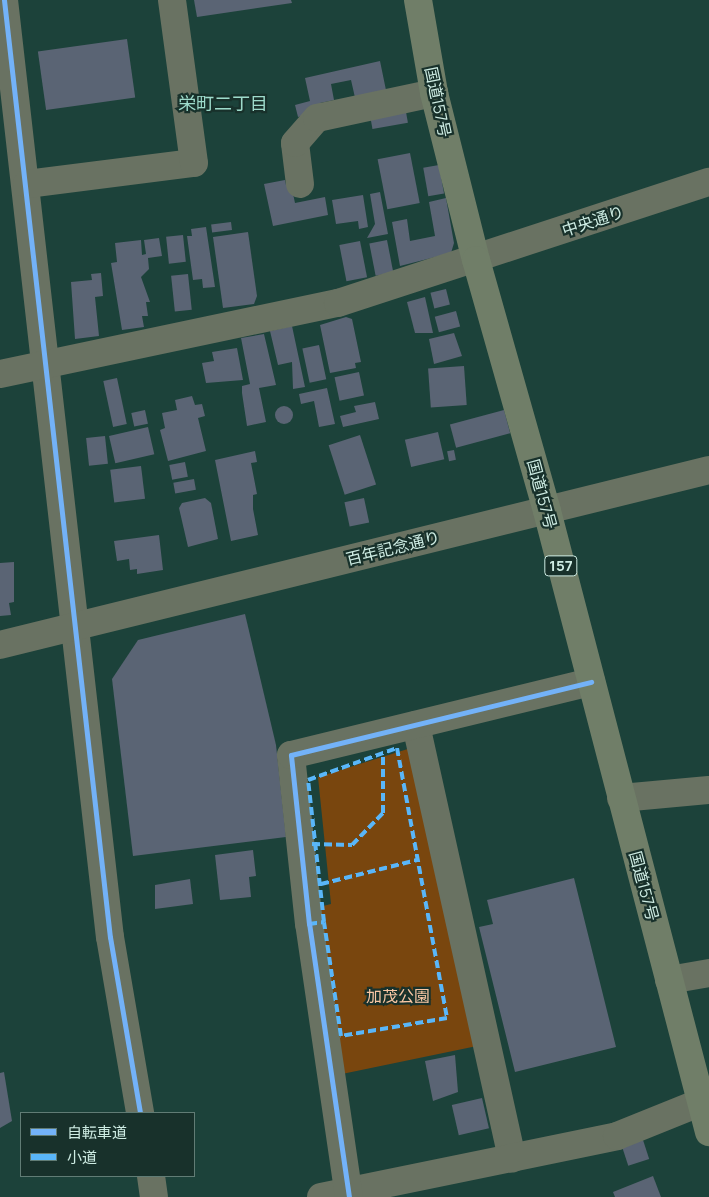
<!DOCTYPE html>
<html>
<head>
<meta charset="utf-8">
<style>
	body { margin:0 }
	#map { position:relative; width:709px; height:1197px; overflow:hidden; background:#1c423a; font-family:Manrope,"Noto Sans JP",sans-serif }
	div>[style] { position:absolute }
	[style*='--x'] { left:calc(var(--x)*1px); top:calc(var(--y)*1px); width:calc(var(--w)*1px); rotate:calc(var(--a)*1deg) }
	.green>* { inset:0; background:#79460e }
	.building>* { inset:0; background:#5a6474; transform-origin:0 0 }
	.round { border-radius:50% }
	.minor>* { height:28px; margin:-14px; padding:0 14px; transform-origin:14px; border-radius:14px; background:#697262 }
	.highway>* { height:28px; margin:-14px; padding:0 14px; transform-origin:14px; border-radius:14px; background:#707e68 }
	.quiet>* { height:4px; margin-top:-2px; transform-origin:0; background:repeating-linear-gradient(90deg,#59b6f9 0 8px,transparent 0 12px) }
	.cycleway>* { height:5px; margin:-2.5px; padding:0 2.5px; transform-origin:2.5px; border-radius:2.5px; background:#73b2f8 }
	span { translate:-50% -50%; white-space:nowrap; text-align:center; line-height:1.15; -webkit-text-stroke:4.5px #18312b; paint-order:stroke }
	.shield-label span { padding:1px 4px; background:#18312b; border:1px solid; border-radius:4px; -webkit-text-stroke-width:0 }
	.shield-label { font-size:15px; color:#ceece3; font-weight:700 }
	.street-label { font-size:16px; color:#ceece3 }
	.park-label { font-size:16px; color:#f9c7a4 }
	.neighbourhood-label { font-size:18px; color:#9ddbcb }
	.legend { position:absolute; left:20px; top:1112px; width:175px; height:65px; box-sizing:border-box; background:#18312b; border:1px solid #617c75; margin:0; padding:6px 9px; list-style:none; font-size:15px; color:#ceece3 }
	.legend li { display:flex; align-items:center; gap:10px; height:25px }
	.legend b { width:25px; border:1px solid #617c75 }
</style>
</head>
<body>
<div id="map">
	<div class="green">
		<i style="clip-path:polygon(411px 748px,477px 1046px,342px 1074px,319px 907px,331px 904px,318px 777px)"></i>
	</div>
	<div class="building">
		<i style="clip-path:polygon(194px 0,291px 0,292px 3px,197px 17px)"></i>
		<i style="left:127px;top:39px;width:59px;height:90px;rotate:82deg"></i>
		<i style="clip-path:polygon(380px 61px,387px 95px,356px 102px,351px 80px,331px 84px,334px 100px,320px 103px,322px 111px,298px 117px,295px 105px,310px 101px,305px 78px)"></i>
		<i style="left:406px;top:112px;width:11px;height:36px;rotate:80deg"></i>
		<i style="left:410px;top:153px;width:51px;height:33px;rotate:79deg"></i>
		<i style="left:439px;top:165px;width:29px;height:16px;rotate:80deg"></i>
		<i style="clip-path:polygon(285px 180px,286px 185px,291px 184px,295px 203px,325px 197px,328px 215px,273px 226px,264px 184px)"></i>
		<i style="clip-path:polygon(380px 192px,388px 234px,367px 238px,375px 224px,370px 194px)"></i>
		<i style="clip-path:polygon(363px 195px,368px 227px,359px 229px,358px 221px,336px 224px,332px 200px)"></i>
		<i style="clip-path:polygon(446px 198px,454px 243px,451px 253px,400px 266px,392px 222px,407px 219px,410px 241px,435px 236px,429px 202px)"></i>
		<i style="left:231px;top:222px;width:8px;height:20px;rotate:83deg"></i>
		<i style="clip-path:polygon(206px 227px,215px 287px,203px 288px,202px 279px,193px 280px,187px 236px,192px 236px,191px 229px)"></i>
		<i style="clip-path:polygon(248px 232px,257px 296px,254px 304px,223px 308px,213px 237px)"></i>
		<i style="left:183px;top:235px;width:27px;height:17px;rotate:84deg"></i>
		<i style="clip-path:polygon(159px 238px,162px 256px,148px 258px,149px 269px,141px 277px,150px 302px,146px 302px,148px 316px,142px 316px,144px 327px,122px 330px,111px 263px,117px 262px,115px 243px,141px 240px,142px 255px,146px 254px,144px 240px)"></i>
		<i style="left:387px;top:240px;width:33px;height:18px;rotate:79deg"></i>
		<i style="left:360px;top:241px;width:37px;height:21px;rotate:79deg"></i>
		<i style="clip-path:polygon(101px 273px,103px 296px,95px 297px,99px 336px,75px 339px,71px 282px,92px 280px,91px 274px)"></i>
		<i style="left:188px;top:274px;width:36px;height:17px;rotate:84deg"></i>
		<i style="left:446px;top:289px;width:16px;height:16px;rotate:76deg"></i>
		<i style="clip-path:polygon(425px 297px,433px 333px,415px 333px,407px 302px)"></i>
		<i style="left:456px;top:311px;width:16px;height:22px;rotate:75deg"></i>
		<i style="clip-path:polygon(346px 317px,352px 319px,361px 362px,355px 363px,356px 368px,330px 373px,320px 325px)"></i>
		<i style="clip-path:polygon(292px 326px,305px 387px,293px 389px,292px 362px,278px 365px,270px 331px)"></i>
		<i style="clip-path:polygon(454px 333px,462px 356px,434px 364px,429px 339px)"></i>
		<i style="clip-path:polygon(264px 334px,276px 385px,259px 388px,266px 422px,247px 426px,242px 393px,242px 386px,250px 384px,241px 338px)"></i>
		<i style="left:319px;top:345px;width:35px;height:17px;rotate:78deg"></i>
		<i style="clip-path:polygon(237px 348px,243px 380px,206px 383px,202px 363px,214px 361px,212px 352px)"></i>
		<i style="left:464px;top:366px;width:39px;height:36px;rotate:86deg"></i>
		<i style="left:359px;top:372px;width:24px;height:25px;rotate:78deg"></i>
		<i style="left:117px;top:378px;width:47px;height:14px;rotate:78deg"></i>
		<i style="clip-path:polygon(327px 388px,335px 424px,319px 427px,314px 401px,301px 404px,299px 394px)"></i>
		<i style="clip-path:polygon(192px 396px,195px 405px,202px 404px,205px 416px,198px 418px,206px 451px,168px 461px,160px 430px,165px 428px,162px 413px,177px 410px,175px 400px)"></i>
		<i style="clip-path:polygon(375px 402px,379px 419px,343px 427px,340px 416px,356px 412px,354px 406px)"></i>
		<i class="round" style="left:275px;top:406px;width:18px;height:18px"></i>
		<i style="left:145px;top:410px;width:14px;height:14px;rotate:78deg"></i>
		<i style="left:504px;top:410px;width:24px;height:56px;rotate:75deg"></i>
		<i style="left:148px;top:427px;width:28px;height:40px;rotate:77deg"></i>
		<i style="left:438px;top:432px;width:28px;height:34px;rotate:77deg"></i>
		<i style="left:360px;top:435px;width:52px;height:33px;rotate:72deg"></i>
		<i style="left:105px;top:436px;width:28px;height:19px;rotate:84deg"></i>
		<i style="left:454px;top:450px;width:10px;height:7px;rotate:79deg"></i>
		<i style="clip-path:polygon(255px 451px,257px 462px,251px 463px,257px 494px,253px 495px,253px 509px,258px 535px,231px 541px,215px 460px)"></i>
		<i style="left:185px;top:462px;width:15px;height:16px;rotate:79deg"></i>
		<i style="left:141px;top:466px;width:33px;height:31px;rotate:83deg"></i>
		<i style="left:194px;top:479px;width:11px;height:21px;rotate:80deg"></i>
		<i style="clip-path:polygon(205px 498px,211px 503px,218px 539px,188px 547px,179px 508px,182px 503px)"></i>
		<i style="left:364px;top:498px;width:25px;height:20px;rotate:78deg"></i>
		<i style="clip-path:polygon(159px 535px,163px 570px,137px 574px,137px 569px,130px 570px,129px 559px,117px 561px,114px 541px)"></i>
		<i style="clip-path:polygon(14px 562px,14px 602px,9px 603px,11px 615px,0 616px,0 563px)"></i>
		<i style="clip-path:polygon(245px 614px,276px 745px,286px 837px,133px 856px,112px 679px,138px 640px)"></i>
		<i style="clip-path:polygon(253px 850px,256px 876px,249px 877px,251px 897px,220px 900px,215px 855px)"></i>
		<i style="clip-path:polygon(574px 878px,616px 1047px,515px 1072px,479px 927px,493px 924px,487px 900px)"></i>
		<i style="clip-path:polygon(190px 879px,193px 904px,155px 909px,155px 885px)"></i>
		<i style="clip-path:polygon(455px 1055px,458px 1092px,433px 1101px,425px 1061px)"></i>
		<i style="clip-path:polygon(4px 1072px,12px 1121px,0 1128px,0 1073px)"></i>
		<i style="left:482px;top:1098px;width:31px;height:31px;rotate:77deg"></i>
		<i style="left:643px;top:1140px;width:20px;height:22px;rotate:72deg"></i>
		<i style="clip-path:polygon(653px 1176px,661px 1197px,615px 1197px,613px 1192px)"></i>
	</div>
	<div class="minor">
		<i style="--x:4;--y:0;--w:943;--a:83.55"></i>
		<i style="--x:110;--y:937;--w:179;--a:80.3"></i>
		<i style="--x:27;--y:184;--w:168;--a:-7.2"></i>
		<i style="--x:194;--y:163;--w:164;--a:-97.7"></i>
		<i style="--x:300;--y:184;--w:41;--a:-97"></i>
		<i style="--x:295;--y:143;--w:33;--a:-49"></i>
		<i style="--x:317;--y:118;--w:120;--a:-12.1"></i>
		<i style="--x:0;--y:374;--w:345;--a:-11.9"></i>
		<i style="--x:338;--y:303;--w:390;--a:-18.1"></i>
		<i style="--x:0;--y:645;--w:730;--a:-13.86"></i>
		<i style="--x:416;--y:725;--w:444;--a:77.5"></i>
		<i style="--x:621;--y:798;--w:88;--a:-5.2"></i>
		<i style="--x:669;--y:980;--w:41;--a:-9.9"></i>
		<i style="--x:151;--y:1176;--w:21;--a:82"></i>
		<i style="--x:321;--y:1197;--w:302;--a:-11.6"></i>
		<i style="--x:617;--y:1136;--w:91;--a:-22"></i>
		<i style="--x:349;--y:1197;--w:276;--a:-98.3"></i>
		<i style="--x:309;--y:924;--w:170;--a:-96.1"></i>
		<i style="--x:291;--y:755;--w:309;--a:-13.7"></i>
	</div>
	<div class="highway">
		<i style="--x:418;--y:0;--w:94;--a:80.2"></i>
		<i style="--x:434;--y:93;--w:172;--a:75.9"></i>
		<i style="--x:476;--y:260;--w:261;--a:74.2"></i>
		<i style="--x:547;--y:511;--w:642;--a:75.38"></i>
	</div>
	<div class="quiet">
		<i style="--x:312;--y:844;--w:40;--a:1.4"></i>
		<i style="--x:352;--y:845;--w:45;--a:-45.9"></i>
		<i style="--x:383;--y:813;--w:60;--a:-90"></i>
		<i style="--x:321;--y:884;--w:99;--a:-14"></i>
		<i style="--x:309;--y:924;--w:15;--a:-8"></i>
		<i style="--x:324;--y:922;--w:143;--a:-96.4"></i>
		<i style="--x:308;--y:780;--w:95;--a:-19.8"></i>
		<i style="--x:397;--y:748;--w:275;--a:79.5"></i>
		<i style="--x:447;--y:1018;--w:108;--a:170.4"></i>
		<i style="--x:341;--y:1036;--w:115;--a:-98.5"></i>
	</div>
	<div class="cycleway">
		<i style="--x:4;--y:0;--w:943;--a:83.55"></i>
		<i style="--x:110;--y:937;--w:179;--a:80.3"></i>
		<i style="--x:349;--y:1197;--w:276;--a:-98.3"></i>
		<i style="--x:309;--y:924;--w:170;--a:-96.1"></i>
		<i style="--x:291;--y:755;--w:309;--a:-13.7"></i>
	</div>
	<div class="shield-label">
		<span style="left:561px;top:566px">157</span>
	</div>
	<div class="street-label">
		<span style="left:438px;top:102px;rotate:78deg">国道157号</span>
		<span style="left:593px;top:221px;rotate:-18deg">中央通り</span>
		<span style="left:542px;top:494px;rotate:75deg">国道157号</span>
		<span style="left:393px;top:548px;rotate:-14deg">百年記念通り</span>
		<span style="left:644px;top:886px;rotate:75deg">国道157号</span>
	</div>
	<div class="park-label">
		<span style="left:398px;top:996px">加茂公園</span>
	</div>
	<div class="neighbourhood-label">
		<span style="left:223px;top:103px">栄町二丁目</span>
	</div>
	<ul class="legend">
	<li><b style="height:6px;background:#73b2f8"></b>自転車道</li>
	<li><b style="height:6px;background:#59b6f9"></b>小道</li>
	</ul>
</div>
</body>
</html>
